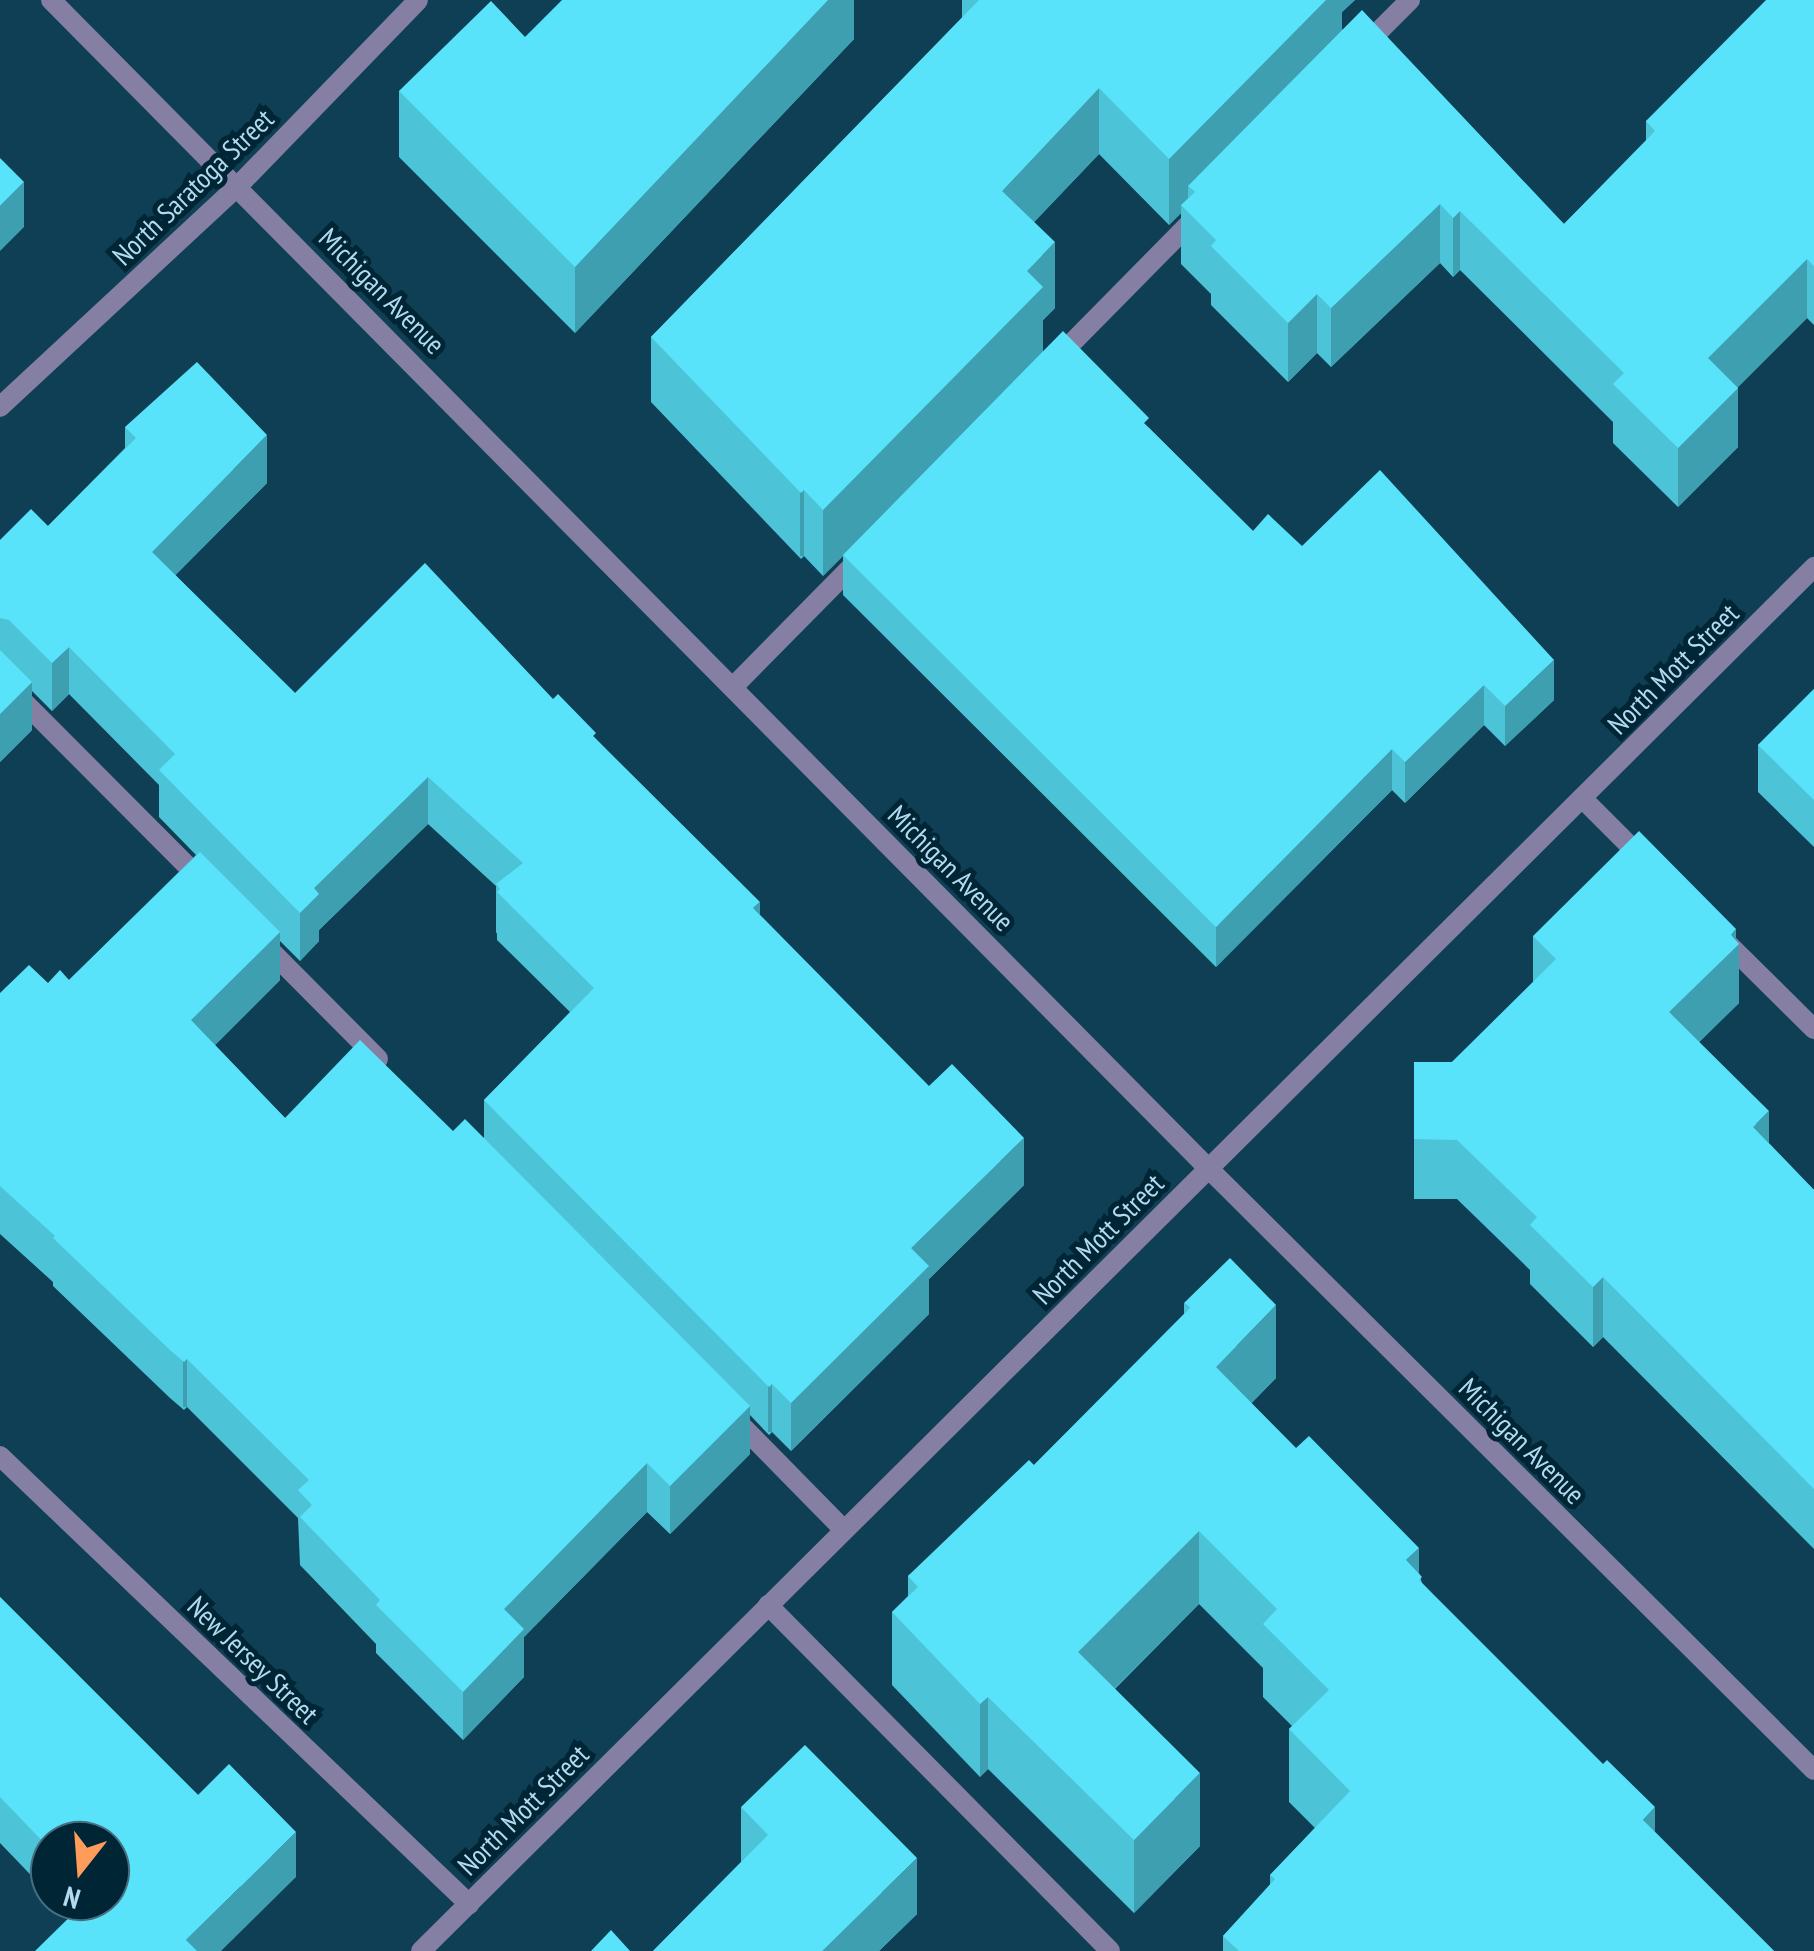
<!DOCTYPE html>
<html>
<head>
<meta charset="utf-8">
<style>
	body { margin:0 }
	#map { position:relative; width:1814px; height:1951px; overflow:hidden; background:#0e3f54; font-family:"PT Sans Narrow",sans-serif }
	div>[style] { position:absolute }
	[style*='--x'] { left:calc(var(--x)*1px); top:calc(var(--y)*1px); width:calc(var(--w)*1px); rotate:calc(var(--a)*1deg) }
	.service>* { height:20px; margin:-10px; padding:0 10px; transform-origin:10px; border-radius:10px; background:#857fa4 }
	.minor>* { height:20px; margin:-10px; padding:0 10px; transform-origin:10px; border-radius:10px; background:#857fa4 }
	.wall>* { inset:0; background:#4dc3d8 }
	.shaded-wall>* { inset:0; background:#3e9fb0; transform-origin:0 0 }
	.building>* { inset:0; background:#59e3fb }
	span { translate:-50% -50%; white-space:nowrap; text-align:center; line-height:1.15; -webkit-text-stroke:10px #002535; paint-order:stroke }
	.street-label { font-size:28px; color:#b2daf0 }
	.north { position:absolute; left:30px; top:1821px; width:100px; height:100px; box-sizing:border-box; background:#002535; border:2px solid #476d80; border-radius:50%; rotate:197deg; font-size:28px; font-weight:700; line-height:40px; text-align:center; color:#b2daf0 }
	.north::after { content:''; display:block; margin:auto; width:35px; height:45px; background:#ff9b5b; clip-path:polygon(50% 0,100% 100%,50% 72%,0 100%) }
</style>
</head>
<body>
<div id="map">
	<div class="service">
		<i style="--x:1362;--y:48;--w:68;--a:-45"></i>
		<i style="--x:1057;--y:358;--w:201;--a:-45.4"></i>
		<i style="--x:0;--y:678;--w:292;--a:45.1"></i>
		<i style="--x:734;--y:686;--w:181;--a:-45.4"></i>
		<i style="--x:1582;--y:798;--w:88;--a:45"></i>
		<i style="--x:1721;--y:937;--w:131;--a:44.7"></i>
		<i style="--x:261;--y:941;--w:166;--a:45.2"></i>
		<i style="--x:733;--y:1417;--w:158;--a:45.5"></i>
		<i style="--x:768;--y:1605;--w:486;--a:45.3"></i>
	</div>
	<div class="minor">
		<i style="--x:51;--y:0;--w:1644;--a:45.27"></i>
		<i style="--x:1208;--y:1168;--w:854;--a:44.81"></i>
		<i style="--x:0;--y:407;--w:326;--a:-42.9"></i>
		<i style="--x:239;--y:185;--w:257;--a:-45.9"></i>
		<i style="--x:0;--y:1456;--w:649;--a:43.69"></i>
		<i style="--x:421;--y:1951;--w:1964;--a:-44.81"></i>
	</div>
	<div class="wall">
		<i style="clip-path:polygon(854px 0,854px 39px,575px 333px,399px 157px,399px 91px,525px 37px)"></i>
		<i style="clip-path:polygon(962px 0,1355px 0,1342px 12px,1342px 29px,1564px 224px,1646px 141px,1646px 121px,1814px 0,1814px 325px,1807px 318px,1738px 387px,1738px 447px,1678px 507px,1613px 443px,1613px 422px,1460px 270px,1453px 277px,1440px 263px,1331px 367px,1317px 353px,1288px 382px,1211px 305px,1211px 294px,1181px 264px,1181px 213px,1169px 225px,1099px 154px,1034px 222px,1055px 308px,1043px 320px,1043px 351px,1149px 428px,1253px 531px,1302px 546px,1554px 700px,1505px 746px,1484px 725px,1405px 803px,1392px 790px,1216px 967px,843px 595px,843px 556px,823px 576px,804px 556px,801px 559px,651px 402px,651px 337px,962px 18px)"></i>
		<i style="clip-path:polygon(evenodd,125px 427px,267px 483px,175px 575px,295px 693px,553px 699px,596px 739px,760px 915px,1024px 1185px,929px 1279px,929px 1314px,791px 1451px,772px 1432px,769px 1435px,750px 1415px,750px 1454px,670px 1534px,647px 1512px,524px 1637px,524px 1677px,463px 1740px,376px 1653px,376px 1644px,300px 1565px,298px 1518px,187px 1407px,184px 1410px,170px 1398px,53px 1286px,53px 1282px,0 1234px,0 993px,69px 980px,196px 855px,159px 817px,159px 785px,69px 694px,52px 711px,32px 691px,32px 730px,0 762px,0 540px,48px 526px,125px 448px,125px 427px,428px 824px,496px 886px,496px 932px,497px 934px,497px 940px,570px 1012px,484px 1100px,484px 1138px,453px 1131px,285px 1118px,215px 1045px,280px 980px,280px 941px,300px 961px,319px 941px,319px 930px,428px 824px)"></i>
		<i style="clip-path:polygon(1814px 689px,1814px 847px,1758px 792px,1758px 745px)"></i>
		<i style="clip-path:polygon(1533px 936px,1736px 941px,1739px 1003px,1699px 1042px,1769px 1143px,1814px 1190px,1814px 1549px,1603px 1337px,1593px 1347px,1530px 1284px,1530px 1270px,1457px 1199px,1414px 1199px,1414px 1062px,1452px 1062px,1533px 983px)"></i>
		<i style="clip-path:polygon(1184px 1303px,1276px 1378px,1251px 1403px,1419px 1573px,1422px 1583px,1655px 1832px,1774px 1951px,1223px 1951px,1223px 1936px,1270px 1885px,1270px 1875px,1315px 1828px,1289px 1802px,1289px 1729px,1292px 1726px,1263px 1697px,1263px 1668px,1199px 1604px,1115px 1689px,1200px 1846px,1134px 1913px,988px 1769px,980px 1777px,892px 1685px,892px 1612px,908px 1596px,908px 1576px,1034px 1465px,1184px 1314px)"></i>
		<i style="clip-path:polygon(0 1597px,198px 1795px,296px 1877px,71px 1916px,56px 1901px,110px 1901px,50px 1841px,50px 1895px,0 1843px)"></i>
		<i style="clip-path:polygon(741px 1807px,917px 1914px,879px 1951px,653px 1951px,741px 1862px)"></i>
	</div>
	<div class="shaded-wall">
		<i style="clip-path:polygon(821px 0,854px 0,854px 39px,575px 333px,575px 267px)"></i>
		<i style="clip-path:polygon(1324px 0,1355px 0,1342px 12px,1342px 49px,1195px 192px,1188px 186px,1188px 205px,1181px 205px,1181px 213px,1169px 225px,1169px 159px)"></i>
		<i style="clip-path:polygon(1099px 88px,1099px 154px,1002px 256px,1002px 191px)"></i>
		<i style="clip-path:polygon(24px 182px,24px 227px,0 251px,0 206px)"></i>
		<i style="clip-path:polygon(1440px 204px,1440px 263px,1331px 367px,1331px 308px)"></i>
		<i style="clip-path:polygon(1460px 211px,1460px 270px,1453px 277px,1453px 218px)"></i>
		<i style="clip-path:polygon(1055px 242px,1055px 308px,1043px 320px,1043px 352px,823px 576px,823px 510px,1027px 271px)"></i>
		<i style="clip-path:polygon(1807px 259px,1807px 318px,1708px 417px,1708px 358px)"></i>
		<i style="clip-path:polygon(1317px 294px,1317px 353px,1288px 382px,1288px 323px)"></i>
		<i style="clip-path:polygon(1738px 388px,1738px 447px,1678px 507px,1678px 448px)"></i>
		<i style="clip-path:polygon(267px 435px,267px 483px,152px 599px,152px 552px)"></i>
		<i style="left:804px;top:490px;width:66px;height:4px;rotate:90deg"></i>
		<i style="clip-path:polygon(69px 647px,69px 694px,52px 711px,52px 663px)"></i>
		<i style="clip-path:polygon(1554px 660px,1554px 700px,1505px 746px,1505px 706px)"></i>
		<i style="clip-path:polygon(32px 682px,32px 730px,0 762px,0 714px)"></i>
		<i style="clip-path:polygon(1484px 685px,1484px 725px,1405px 803px,1405px 762px)"></i>
		<i style="clip-path:polygon(1392px 749px,1392px 790px,1216px 967px,1216px 927px)"></i>
		<i style="clip-path:polygon(428px 777px,428px 824px,319px 930px,319px 941px,300px 961px,300px 913px,314px 888px)"></i>
		<i style="clip-path:polygon(760px 902px,760px 949px,753px 908px)"></i>
		<i style="clip-path:polygon(1736px 929px,1736px 947px,1739px 944px,1739px 1003px,1669px 1072px,1669px 1012px)"></i>
		<i style="clip-path:polygon(280px 932px,280px 980px,191px 1069px,191px 1020px)"></i>
		<i style="clip-path:polygon(1769px 1111px,1769px 1171px,1753px 1127px)"></i>
		<i style="clip-path:polygon(1024px 1138px,1024px 1185px,929px 1279px,929px 1314px,791px 1451px,791px 1403px,911px 1248px)"></i>
		<i style="clip-path:polygon(1603px 1277px,1603px 1337px,1593px 1347px,1593px 1287px)"></i>
		<i style="clip-path:polygon(1276px 1305px,1276px 1378px,1216px 1440px,1216px 1367px)"></i>
		<i style="left:187px;top:1359px;width:48px;height:4px;rotate:90deg"></i>
		<i style="left:772px;top:1384px;width:48px;height:4px;rotate:90deg"></i>
		<i style="clip-path:polygon(750px 1406px,750px 1454px,670px 1534px,670px 1486px)"></i>
		<i style="clip-path:polygon(647px 1463px,647px 1512px,524px 1637px,524px 1677px,463px 1740px,463px 1692px,504px 1609px)"></i>
		<i style="clip-path:polygon(1199px 1531px,1199px 1604px,1078px 1725px,1078px 1652px)"></i>
		<i style="clip-path:polygon(1419px 1548px,1419px 1621px,1406px 1560px)"></i>
		<i style="clip-path:polygon(988px 1697px,988px 1769px,980px 1777px,980px 1704px)"></i>
		<i style="clip-path:polygon(1200px 1773px,1200px 1846px,1134px 1913px,1134px 1840px)"></i>
		<i style="clip-path:polygon(1655px 1807px,1655px 1880px,1643px 1820px)"></i>
		<i style="clip-path:polygon(296px 1832px,296px 1877px,221px 1951px,186px 1951px,186px 1940px)"></i>
		<i style="clip-path:polygon(917px 1858px,917px 1914px,879px 1951px,822px 1951px)"></i>
	</div>
	<div class="building">
		<i style="clip-path:polygon(562px 0,828px 0,575px 267px,399px 91px,491px 1px,525px 37px)"></i>
		<i style="clip-path:polygon(979px 0,1326px 0,1169px 159px,1099px 88px,1002px 191px,1055px 242px,1027px 271px,1043px 287px,823px 510px,804px 490px,801px 493px,651px 337px)"></i>
		<i style="clip-path:polygon(1766px 0,1814px 0,1814px 266px,1807px 259px,1708px 358px,1738px 388px,1678px 448px,1613px 384px,1624px 373px,1460px 211px,1453px 218px,1440px 204px,1331px 308px,1317px 294px,1288px 323px,1211px 246px,1216px 240px,1181px 205px,1195px 192px,1188px 186px,1362px 10px,1564px 224px,1655px 131px,1646px 121px)"></i>
		<i style="clip-path:polygon(0 158px,24px 182px,0 206px)"></i>
		<i style="clip-path:polygon(1063px 331px,1149px 418px,1144px 423px,1253px 531px,1268px 514px,1302px 546px,1380px 470px,1554px 660px,1505px 706px,1484px 685px,1405px 762px,1392px 749px,1216px 927px,843px 555px)"></i>
		<i style="clip-path:polygon(197px 362px,267px 435px,152px 552px,295px 693px,425px 563px,553px 699px,558px 694px,596px 733px,593px 736px,760px 902px,753px 908px,929px 1086px,952px 1064px,1024px 1138px,911px 1248px,929px 1266px,791px 1403px,772px 1384px,769px 1387px,484px 1100px,594px 988px,497px 892px,500px 889px,496px 884px,523px 863px,428px 777px,314px 888px,319px 894px,300px 913px,159px 770px,175px 754px,69px 647px,52px 663px,9px 620px,0 618px,0 540px,31px 509px,48px 526px,136px 438px,125px 427px)"></i>
		<i style="clip-path:polygon(0 650px,32px 682px,0 714px)"></i>
		<i style="clip-path:polygon(1814px 689px,1814px 800px,1758px 745px)"></i>
		<i style="clip-path:polygon(1639px 831px,1736px 929px,1731px 935px,1739px 944px,1669px 1012px,1769px 1111px,1753px 1127px,1814px 1190px,1814px 1489px,1603px 1277px,1593px 1287px,1530px 1225px,1537px 1217px,1457px 1140px,1414px 1139px,1414px 1062px,1452px 1062px,1556px 959px,1533px 936px)"></i>
		<i style="clip-path:polygon(200px 852px,280px 932px,191px 1020px,285px 1118px,360px 1040px,453px 1131px,465px 1119px,750px 1406px,670px 1486px,647px 1463px,504px 1609px,524px 1629px,463px 1692px,376px 1605px,380px 1600px,300px 1517px,312px 1505px,298px 1490px,309px 1480px,187px 1359px,184px 1362px,170px 1350px,53px 1238px,55px 1236px,0 1186px,0 993px,29px 965px,48px 983px,60px 970px,69px 980px)"></i>
		<i style="clip-path:polygon(1230px 1258px,1276px 1305px,1216px 1367px,1296px 1448px,1309px 1436px,1419px 1548px,1406px 1560px,1422px 1577px,1419px 1580px,1603px 1764px,1607px 1760px,1655px 1807px,1643px 1820px,1774px 1951px,1239px 1951px,1223px 1936px,1275px 1879px,1270px 1875px,1350px 1791px,1289px 1729px,1329px 1690px,1263px 1624px,1277px 1609px,1199px 1531px,1078px 1652px,1200px 1773px,1134px 1840px,988px 1697px,980px 1704px,892px 1612px,918px 1587px,908px 1576px,1029px 1460px,1034px 1465px,1190px 1308px,1184px 1303px)"></i>
		<i style="clip-path:polygon(0 1597px,198px 1795px,229px 1764px,296px 1832px,186px 1940px,197px 1951px,35px 1951px,86px 1901px,110px 1901px,110px 1841px,50px 1841px,50px 1849px,0 1797px)"></i>
		<i style="clip-path:polygon(805px 1745px,917px 1858px,822px 1951px,653px 1951px,768px 1835px,741px 1807px)"></i>
		<i style="clip-path:polygon(611px 1930px,630px 1951px,591px 1951px)"></i>
	</div>
	<div class="street-label">
		<span style="left:193px;top:187px;rotate:-44deg">North Saratoga Street</span>
		<span style="left:382px;top:291px;rotate:45deg">Michigan Avenue</span>
		<span style="left:1673px;top:669px;rotate:-45deg">North Mott Street</span>
		<span style="left:951px;top:868px;rotate:45deg">Michigan Avenue</span>
		<span style="left:1098px;top:1239px;rotate:-45deg">North Mott Street</span>
		<span style="left:1522px;top:1441px;rotate:45deg">Michigan Avenue</span>
		<span style="left:253px;top:1660px;rotate:44deg">New Jersey Street</span>
		<span style="left:523px;top:1810px;rotate:-45deg">North Mott Street</span>
	</div>
	<div class="north">N</div>
</div>
</body>
</html>
